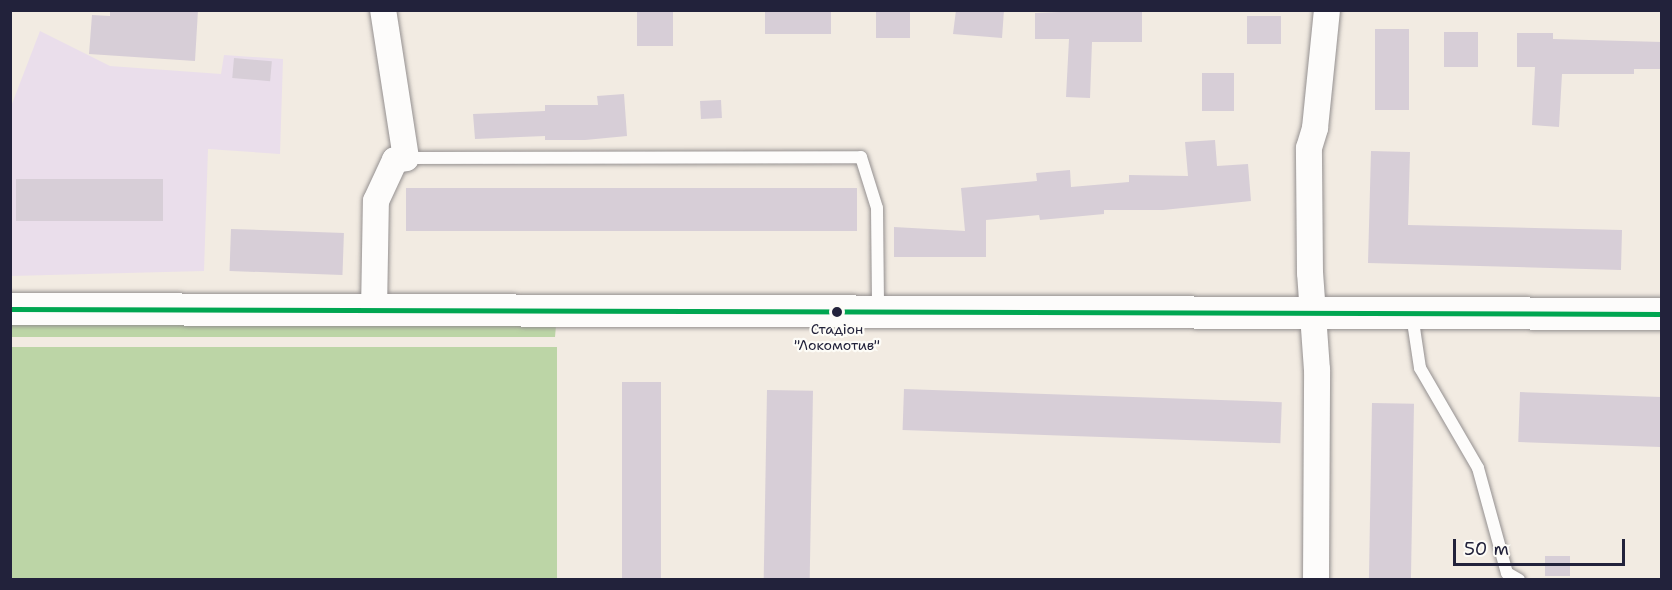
<!DOCTYPE html>
<html>
<head>
<meta charset="utf-8">
<style>
	body { margin:0 }
	#map { position:relative; width:1672px; height:590px; overflow:hidden; background:#f2ebe2; font-family:"Shantell Sans",sans-serif }
	div>[style] { position:absolute }
	[style*='--x'] { left:calc(var(--x)*1px); top:calc(var(--y)*1px); width:calc(var(--w)*1px); rotate:calc(var(--a)*1deg) }
	.built>* { inset:0; background:#eadeeb }
	.green>* { inset:0; background:#bcd5a6; transform-origin:0 0 }
	.building>* { inset:0; background:#d7ced7; transform-origin:0 0 }
	.roads { filter:drop-shadow(0 0 2px #949090) drop-shadow(0 0 2px #949090) }
	.service>* { height:12px; margin:-6px; padding:0 6px; transform-origin:6px; border-radius:6px; background:#fdfcfb }
	.minor>* { height:26px; margin:-13px; padding:0 13px; transform-origin:13px; border-radius:13px; background:#fdfcfb }
	.tertiary>* { height:32px; margin:-16px; padding:0 16px; transform-origin:16px; border-radius:16px; background:#fdfcfb }
	.bus-1>* { height:4.5px; margin:-2.25px; padding:0 2.25px; transform-origin:2.25px; border-radius:2.25px; background:#00a651 }
	.dots>* { width:16px; height:16px; translate:-50% -50%; box-sizing:border-box; border:3px solid #fdfcf7; border-radius:50% }
	span { translate:-50% -50%; white-space:nowrap; text-align:center; line-height:1.15; -webkit-text-stroke:4.5px #fdfcf7; paint-order:stroke }
	.bus-label { font-size:14px; color:#22223b }
	.frame { position:absolute; inset:0; border:12px solid #22223b; pointer-events:none }
	.scale { position:absolute; left:1453px; top:539px; width:172px; height:27px; box-sizing:border-box; border:3px solid #22223b; border-top:0; padding-left:8px; font-size:18px; line-height:21px; white-space:nowrap; color:#22223b; -webkit-text-stroke:4px #fdfcf7; paint-order:stroke }
</style>
</head>
<body>
<div id="map">
	<div class="built">
		<i style="clip-path:polygon(40px 31px,110px 66px,221px 74px,224px 55px,283px 59px,280px 154px,208px 149px,204px 271px,11px 276px,10px 109px)"></i>
	</div>
	<div class="green">
		<i style="clip-path:polygon(11px 323px,556px 325px,555px 337px,11px 337px)"></i>
		<i style="left:11px;top:347px;width:546px;height:232px"></i>
	</div>
	<div class="building">
		<i style="clip-path:polygon(110px 10px,198px 10px,195px 61px,89px 54px,92px 15px,110px 16px)"></i>
		<i style="left:637px;top:10px;width:36px;height:36px"></i>
		<i style="left:765px;top:10px;width:66px;height:24px"></i>
		<i style="left:876px;top:10px;width:34px;height:28px"></i>
		<i style="clip-path:polygon(956px 10px,1004px 10px,1002px 38px,953px 34px)"></i>
		<i style="clip-path:polygon(1108px 10px,1142px 10px,1142px 42px,1092px 42px,1090px 98px,1066px 97px,1069px 39px,1035px 39px,1035px 13px)"></i>
		<i style="left:1281px;top:16px;width:28px;height:34px;rotate:90deg"></i>
		<i style="left:1375px;top:29px;width:34px;height:81px"></i>
		<i style="left:1444px;top:32px;width:34px;height:35px"></i>
		<i style="clip-path:polygon(1517px 33px,1553px 33px,1553px 39px,1662px 42px,1662px 69px,1634px 69px,1634px 74px,1562px 74px,1559px 127px,1532px 125px,1535px 67px,1517px 67px)"></i>
		<i style="left:234px;top:58px;width:38px;height:20px;rotate:5deg"></i>
		<i style="left:1202px;top:73px;width:32px;height:38px"></i>
		<i style="clip-path:polygon(624px 94px,627px 136px,585px 140px,545px 140px,545px 136px,475px 139px,473px 114px,545px 111px,545px 105px,598px 105px,597px 96px)"></i>
		<i style="left:721px;top:100px;width:18px;height:21px;rotate:87deg"></i>
		<i style="clip-path:polygon(1215px 140px,1217px 166px,1248px 164px,1251px 201px,1163px 210px,1104px 210px,1104px 214px,1040px 220px,1039px 215px,986px 220px,986px 257px,894px 257px,894px 227px,965px 231px,961px 188px,1037px 181px,1036px 173px,1070px 170px,1071px 187px,1129px 182px,1129px 175px,1188px 176px,1185px 142px)"></i>
		<i style="clip-path:polygon(1371px 151px,1410px 152px,1408px 225px,1622px 230px,1621px 270px,1368px 263px)"></i>
		<i style="left:16px;top:179px;width:147px;height:42px"></i>
		<i style="left:857px;top:188px;width:43px;height:451px;rotate:90deg"></i>
		<i style="left:231px;top:229px;width:113px;height:42px;rotate:2deg"></i>
		<i style="left:622px;top:382px;width:39px;height:197px"></i>
		<i style="left:904px;top:389px;width:378px;height:41px;rotate:2deg"></i>
		<i style="left:767px;top:390px;width:46px;height:189px;rotate:1deg"></i>
		<i style="left:1520px;top:392px;width:142px;height:50px;rotate:2deg"></i>
		<i style="left:1372px;top:403px;width:42px;height:176px;rotate:1deg"></i>
		<i style="left:1545px;top:556px;width:25px;height:20px"></i>
	</div>
	<div class="roads">
		<div class="service">
			<i style="--x:406;--y:158;--w:455;--a:-0.1"></i>
			<i style="--x:861;--y:157;--w:53;--a:72.6"></i>
			<i style="--x:877;--y:208;--w:102;--a:89.4"></i>
			<i style="--x:1412;--y:315;--w:54;--a:81.4"></i>
			<i style="--x:1420;--y:368;--w:116;--a:59.9"></i>
			<i style="--x:1478;--y:468;--w:109;--a:74.6"></i>
			<i style="--x:1507;--y:573;--w:14;--a:30"></i>
		</div>
		<div class="minor">
			<i style="--x:374;--y:311;--w:110;--a:-89"></i>
			<i style="--x:376;--y:201;--w:45;--a:-65.1"></i>
			<i style="--x:395;--y:160;--w:11;--a:-10"></i>
			<i style="--x:406;--y:158;--w:150;--a:-98.8"></i>
			<i style="--x:1316;--y:580;--w:210;--a:-89.7"></i>
			<i style="--x:1317;--y:370;--w:97;--a:-94.1"></i>
			<i style="--x:1310;--y:273;--w:125;--a:-90.5"></i>
			<i style="--x:1309;--y:148;--w:21;--a:-73"></i>
			<i style="--x:1315;--y:128;--w:119;--a:-84.2"></i>
		</div>
		<div class="tertiary">
			<i style="--x:10;--y:309;--w:1652;--a:0.17"></i>
		</div>
	</div>
	<div class="bus-1">
		<i style="--x:10;--y:309;--w:1652;--a:0.17"></i>
	</div>
	<div class="dots">
		<i style="left:837px;top:312px;background:#22223b"></i>
	</div>
	<div class="bus-label">
		<span style="left:837px;top:337px">Стадіон<br>"Локомотив"</span>
	</div>
	<div class="frame"></div>
	<div class="scale">50 m</div>
</div>
</body>
</html>
